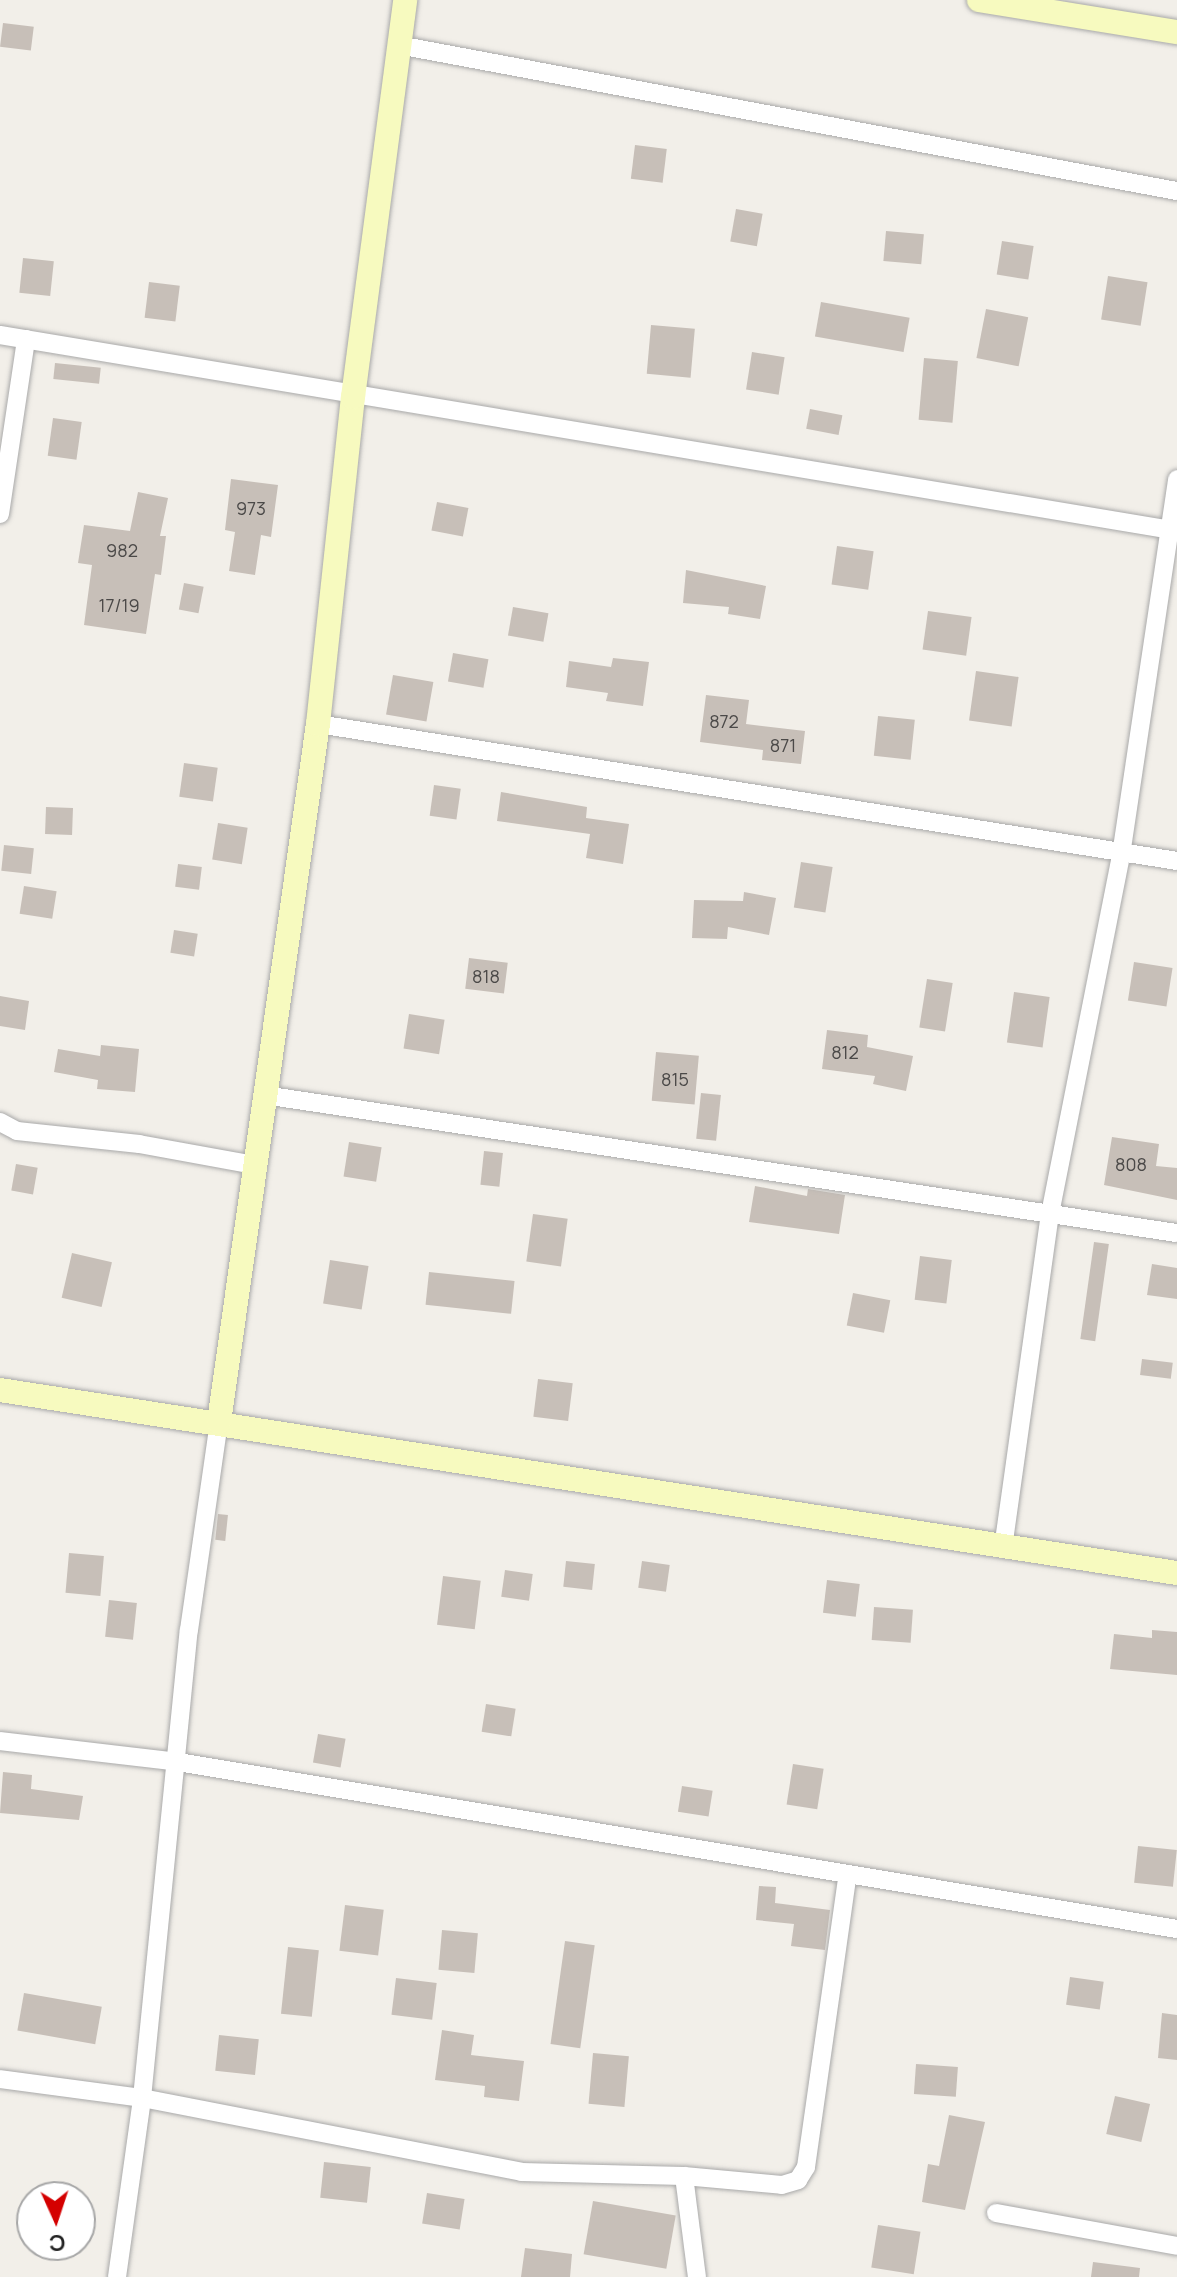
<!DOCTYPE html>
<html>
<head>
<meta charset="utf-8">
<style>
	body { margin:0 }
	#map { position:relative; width:1177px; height:2277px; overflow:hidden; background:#f2efe9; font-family:Manrope,sans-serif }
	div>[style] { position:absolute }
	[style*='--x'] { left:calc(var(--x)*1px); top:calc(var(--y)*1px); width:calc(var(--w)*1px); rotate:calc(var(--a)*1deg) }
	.building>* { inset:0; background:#c7bfb8; transform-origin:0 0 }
	.roads { filter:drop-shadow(0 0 2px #a9a9a9) drop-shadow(0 0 2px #a9a9a9) }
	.street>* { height:18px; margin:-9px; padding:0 9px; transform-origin:9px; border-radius:9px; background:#fff }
	.secondary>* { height:24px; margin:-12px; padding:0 12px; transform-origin:12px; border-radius:12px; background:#f7fabf }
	span { translate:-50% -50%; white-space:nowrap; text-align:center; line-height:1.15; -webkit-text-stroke:6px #fff; paint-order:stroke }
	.number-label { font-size:18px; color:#4b4948 }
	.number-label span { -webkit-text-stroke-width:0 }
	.north { position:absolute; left:16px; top:2181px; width:80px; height:80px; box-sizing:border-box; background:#fff; border:2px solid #a7a7a7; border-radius:50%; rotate:177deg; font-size:22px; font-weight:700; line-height:32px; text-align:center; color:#222 }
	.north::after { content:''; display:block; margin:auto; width:28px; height:36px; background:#d40000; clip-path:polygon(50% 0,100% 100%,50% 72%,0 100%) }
</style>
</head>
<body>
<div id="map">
	<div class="building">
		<i style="left:3px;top:23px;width:31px;height:24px;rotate:7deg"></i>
		<i style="left:635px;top:145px;width:32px;height:34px;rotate:7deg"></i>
		<i style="left:736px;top:209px;width:27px;height:33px;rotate:10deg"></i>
		<i style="left:886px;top:231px;width:38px;height:30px;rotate:5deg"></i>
		<i style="left:1002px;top:241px;width:32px;height:34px;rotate:9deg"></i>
		<i style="left:23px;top:258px;width:31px;height:35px;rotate:6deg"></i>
		<i style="left:1108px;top:276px;width:40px;height:44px;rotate:9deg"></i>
		<i style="left:149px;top:282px;width:31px;height:36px;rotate:7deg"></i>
		<i style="left:821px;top:302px;width:90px;height:35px;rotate:10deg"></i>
		<i style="left:986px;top:309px;width:43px;height:50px;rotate:11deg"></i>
		<i style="left:651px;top:325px;width:44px;height:49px;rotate:5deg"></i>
		<i style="left:752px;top:352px;width:33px;height:38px;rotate:9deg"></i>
		<i style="left:924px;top:358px;width:34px;height:62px;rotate:5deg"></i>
		<i style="left:55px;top:363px;width:46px;height:16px;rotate:6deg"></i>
		<i style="left:810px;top:409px;width:33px;height:20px;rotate:11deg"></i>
		<i style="left:53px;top:418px;width:29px;height:38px;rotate:8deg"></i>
		<i style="clip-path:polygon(231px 479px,278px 485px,271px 537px,261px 535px,255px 575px,229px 571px,235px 532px,225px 530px)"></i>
		<i style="clip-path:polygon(138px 492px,168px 498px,160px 536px,166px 536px,161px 575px,155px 574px,146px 634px,84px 625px,92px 565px,78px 563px,84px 525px,130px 531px)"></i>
		<i style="left:437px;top:502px;width:32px;height:29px;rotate:11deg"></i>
		<i style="left:837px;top:546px;width:37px;height:39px;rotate:8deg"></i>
		<i style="clip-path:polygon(686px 570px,766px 586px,760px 619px,728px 614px,729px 607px,683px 603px)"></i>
		<i style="left:184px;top:583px;width:20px;height:27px;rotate:11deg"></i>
		<i style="left:513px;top:607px;width:36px;height:29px;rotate:10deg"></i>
		<i style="left:928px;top:611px;width:44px;height:39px;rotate:8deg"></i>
		<i style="left:453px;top:653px;width:36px;height:29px;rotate:10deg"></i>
		<i style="clip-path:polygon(613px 658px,649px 662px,643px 706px,606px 701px,608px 693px,566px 687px,569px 661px,611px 667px)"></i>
		<i style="left:976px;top:671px;width:43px;height:50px;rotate:8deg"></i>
		<i style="left:393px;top:675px;width:41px;height:40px;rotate:10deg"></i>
		<i style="clip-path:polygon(706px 695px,749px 700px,746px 724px,805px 731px,801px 764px,762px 760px,763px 750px,700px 742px)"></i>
		<i style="left:878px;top:716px;width:37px;height:40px;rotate:6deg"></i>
		<i style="left:184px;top:763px;width:34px;height:34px;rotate:8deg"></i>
		<i style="left:434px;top:785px;width:27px;height:31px;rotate:8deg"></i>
		<i style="clip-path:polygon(501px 792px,587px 807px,586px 818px,629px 824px,623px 864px,586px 858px,590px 834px,497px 821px)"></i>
		<i style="left:46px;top:807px;width:27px;height:27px;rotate:2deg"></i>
		<i style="left:218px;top:823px;width:30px;height:37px;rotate:9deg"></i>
		<i style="left:4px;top:845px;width:30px;height:26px;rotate:6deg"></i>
		<i style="left:801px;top:862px;width:32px;height:46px;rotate:9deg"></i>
		<i style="left:178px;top:864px;width:24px;height:23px;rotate:7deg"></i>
		<i style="left:24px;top:886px;width:33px;height:28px;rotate:9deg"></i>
		<i style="clip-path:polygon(744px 892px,776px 898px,769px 935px,728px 927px,727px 939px,692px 938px,694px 900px,743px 901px)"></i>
		<i style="left:174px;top:930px;width:24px;height:23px;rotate:9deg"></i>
		<i style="left:469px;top:958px;width:39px;height:31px;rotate:7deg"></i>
		<i style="left:1134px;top:962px;width:39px;height:39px;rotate:9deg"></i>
		<i style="left:927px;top:979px;width:26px;height:49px;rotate:9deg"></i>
		<i style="left:1014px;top:992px;width:36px;height:51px;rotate:8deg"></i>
		<i style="clip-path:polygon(0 996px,29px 1001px,25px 1030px,0 1026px)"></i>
		<i style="left:409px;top:1014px;width:36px;height:35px;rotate:9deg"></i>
		<i style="clip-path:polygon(827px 1030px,868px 1035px,867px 1047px,913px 1056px,906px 1091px,873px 1084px,875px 1076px,822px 1069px)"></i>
		<i style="clip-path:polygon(101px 1045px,139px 1049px,135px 1092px,97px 1089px,98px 1080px,54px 1072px,58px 1049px,100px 1056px)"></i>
		<i style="left:656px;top:1052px;width:43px;height:49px;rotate:5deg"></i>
		<i style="left:701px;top:1093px;width:20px;height:46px;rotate:6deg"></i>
		<i style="clip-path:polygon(1112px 1137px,1159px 1144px,1156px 1166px,1177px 1168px,1177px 1200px,1104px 1185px)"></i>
		<i style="left:349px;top:1142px;width:33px;height:35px;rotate:9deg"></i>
		<i style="left:484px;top:1151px;width:19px;height:34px;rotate:6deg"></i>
		<i style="left:16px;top:1164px;width:22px;height:27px;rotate:10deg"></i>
		<i style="clip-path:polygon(755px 1186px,807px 1196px,808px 1189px,845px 1195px,839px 1234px,749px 1222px)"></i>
		<i style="left:533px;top:1214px;width:35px;height:48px;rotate:8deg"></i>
		<i style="left:1094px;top:1242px;width:15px;height:98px;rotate:8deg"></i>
		<i style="left:72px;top:1253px;width:41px;height:46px;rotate:13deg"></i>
		<i style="left:920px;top:1256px;width:32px;height:44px;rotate:7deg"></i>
		<i style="left:330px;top:1260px;width:39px;height:44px;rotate:9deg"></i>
		<i style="clip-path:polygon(1152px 1264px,1177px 1268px,1177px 1299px,1147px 1295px)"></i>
		<i style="left:429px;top:1272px;width:86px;height:33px;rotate:6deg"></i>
		<i style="left:853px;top:1293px;width:38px;height:33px;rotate:11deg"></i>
		<i style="left:1142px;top:1359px;width:31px;height:16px;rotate:7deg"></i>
		<i style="left:538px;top:1379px;width:35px;height:38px;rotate:7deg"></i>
		<i style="left:218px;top:1514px;width:10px;height:26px;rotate:6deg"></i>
		<i style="left:69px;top:1553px;width:35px;height:40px;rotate:5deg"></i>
		<i style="left:566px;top:1561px;width:29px;height:26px;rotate:6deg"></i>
		<i style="left:642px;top:1561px;width:28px;height:27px;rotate:8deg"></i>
		<i style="left:505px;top:1570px;width:28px;height:27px;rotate:8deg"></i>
		<i style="left:443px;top:1576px;width:38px;height:49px;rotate:7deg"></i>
		<i style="left:827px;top:1580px;width:33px;height:33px;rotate:7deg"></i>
		<i style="left:109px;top:1600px;width:28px;height:37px;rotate:6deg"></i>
		<i style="left:874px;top:1607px;width:39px;height:33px;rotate:4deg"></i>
		<i style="clip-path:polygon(1152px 1630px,1177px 1632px,1177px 1675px,1110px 1669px,1114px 1634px,1152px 1638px)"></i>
		<i style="left:486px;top:1704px;width:30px;height:28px;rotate:9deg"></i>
		<i style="left:318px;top:1734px;width:28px;height:29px;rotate:10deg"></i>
		<i style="left:793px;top:1764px;width:31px;height:41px;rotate:9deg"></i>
		<i style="clip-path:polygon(3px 1772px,32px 1775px,31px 1789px,83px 1796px,79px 1820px,0 1813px)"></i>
		<i style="left:682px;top:1786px;width:31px;height:26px;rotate:9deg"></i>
		<i style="left:1138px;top:1846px;width:39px;height:37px;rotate:6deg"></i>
		<i style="clip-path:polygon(759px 1886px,776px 1887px,775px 1903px,830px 1910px,825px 1950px,791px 1946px,794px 1924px,756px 1920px)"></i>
		<i style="left:345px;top:1905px;width:39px;height:46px;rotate:7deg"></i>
		<i style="left:442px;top:1930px;width:36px;height:40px;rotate:5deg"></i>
		<i style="left:565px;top:1941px;width:30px;height:104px;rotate:8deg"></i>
		<i style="left:288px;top:1947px;width:31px;height:67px;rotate:6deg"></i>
		<i style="left:1070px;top:1977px;width:34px;height:28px;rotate:8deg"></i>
		<i style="left:396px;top:1978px;width:41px;height:37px;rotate:7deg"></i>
		<i style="left:24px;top:1993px;width:79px;height:38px;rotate:10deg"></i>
		<i style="clip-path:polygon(1162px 2013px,1177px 2015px,1177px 2060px,1158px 2058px)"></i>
		<i style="clip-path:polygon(442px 2030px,474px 2035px,471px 2055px,524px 2061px,519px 2101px,484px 2097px,485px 2086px,435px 2080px)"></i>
		<i style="left:219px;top:2035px;width:40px;height:36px;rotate:6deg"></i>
		<i style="left:593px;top:2053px;width:36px;height:51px;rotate:5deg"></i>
		<i style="left:916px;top:2064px;width:42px;height:30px;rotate:4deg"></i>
		<i style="left:1115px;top:2096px;width:36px;height:39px;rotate:13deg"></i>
		<i style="clip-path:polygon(949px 2115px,985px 2122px,965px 2210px,922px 2202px,928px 2164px,939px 2166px)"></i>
		<i style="left:324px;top:2162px;width:47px;height:36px;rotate:6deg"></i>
		<i style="left:427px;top:2193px;width:38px;height:31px;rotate:9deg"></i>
		<i style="left:593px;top:2201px;width:84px;height:54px;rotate:10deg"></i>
		<i style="left:878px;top:2225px;width:43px;height:43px;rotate:9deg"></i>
		<i style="clip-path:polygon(525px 2248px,572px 2254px,570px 2277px,521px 2277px)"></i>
		<i style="clip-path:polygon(1093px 2262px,1140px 2268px,1139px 2277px,1091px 2277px)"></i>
	</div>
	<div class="roads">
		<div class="street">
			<i style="--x:398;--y:45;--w:793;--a:10.62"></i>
			<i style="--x:0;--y:335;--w:1193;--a:9.45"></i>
			<i style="--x:0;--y:514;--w:177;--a:-81.5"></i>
			<i style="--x:318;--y:724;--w:870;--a:9.06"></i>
			<i style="--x:264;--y:1095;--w:923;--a:8.6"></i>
			<i style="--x:0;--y:1122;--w:19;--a:28"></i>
			<i style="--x:17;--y:1131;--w:123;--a:6.1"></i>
			<i style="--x:139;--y:1144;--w:118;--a:10.3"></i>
			<i style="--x:1003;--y:1548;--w:337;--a:-82"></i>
			<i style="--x:1050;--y:1214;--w:366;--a:-78.8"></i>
			<i style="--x:1121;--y:855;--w:380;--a:-81.5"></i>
			<i style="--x:0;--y:1741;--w:179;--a:6.7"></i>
			<i style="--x:178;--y:1762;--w:1013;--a:9.49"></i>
			<i style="--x:0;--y:2079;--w:143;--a:7.6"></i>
			<i style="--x:142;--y:2098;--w:386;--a:11"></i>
			<i style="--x:521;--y:2172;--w:163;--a:1.4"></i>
			<i style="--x:684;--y:2176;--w:98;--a:5.2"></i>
			<i style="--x:782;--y:2185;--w:17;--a:-17"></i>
			<i style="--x:798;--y:2180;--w:15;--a:-58"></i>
			<i style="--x:806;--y:2167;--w:292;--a:-81.9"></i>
			<i style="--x:684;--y:2176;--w:102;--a:82.7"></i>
			<i style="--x:996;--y:2213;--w:184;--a:10.3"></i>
			<i style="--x:117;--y:2277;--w:181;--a:-82"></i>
			<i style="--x:142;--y:2098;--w:470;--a:-84.3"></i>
			<i style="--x:189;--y:1630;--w:210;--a:-81.8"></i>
		</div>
		<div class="secondary">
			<i style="--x:979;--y:0;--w:201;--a:9.2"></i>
			<i style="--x:0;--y:1390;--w:1191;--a:8.84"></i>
			<i style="--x:219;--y:1422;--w:705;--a:-81.93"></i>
			<i style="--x:318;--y:724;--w:329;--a:-83.9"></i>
			<i style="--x:353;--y:397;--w:400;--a:-82.5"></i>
		</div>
	</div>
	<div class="number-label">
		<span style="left:251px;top:508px">973</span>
		<span style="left:122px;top:550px">982</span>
		<span style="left:119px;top:605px">17/19</span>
		<span style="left:724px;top:721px">872</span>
		<span style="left:783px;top:745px">871</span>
		<span style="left:486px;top:976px">818</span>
		<span style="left:845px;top:1052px">812</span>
		<span style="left:675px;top:1079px">815</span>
		<span style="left:1131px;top:1164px">808</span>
	</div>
	<div class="north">С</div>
</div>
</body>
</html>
